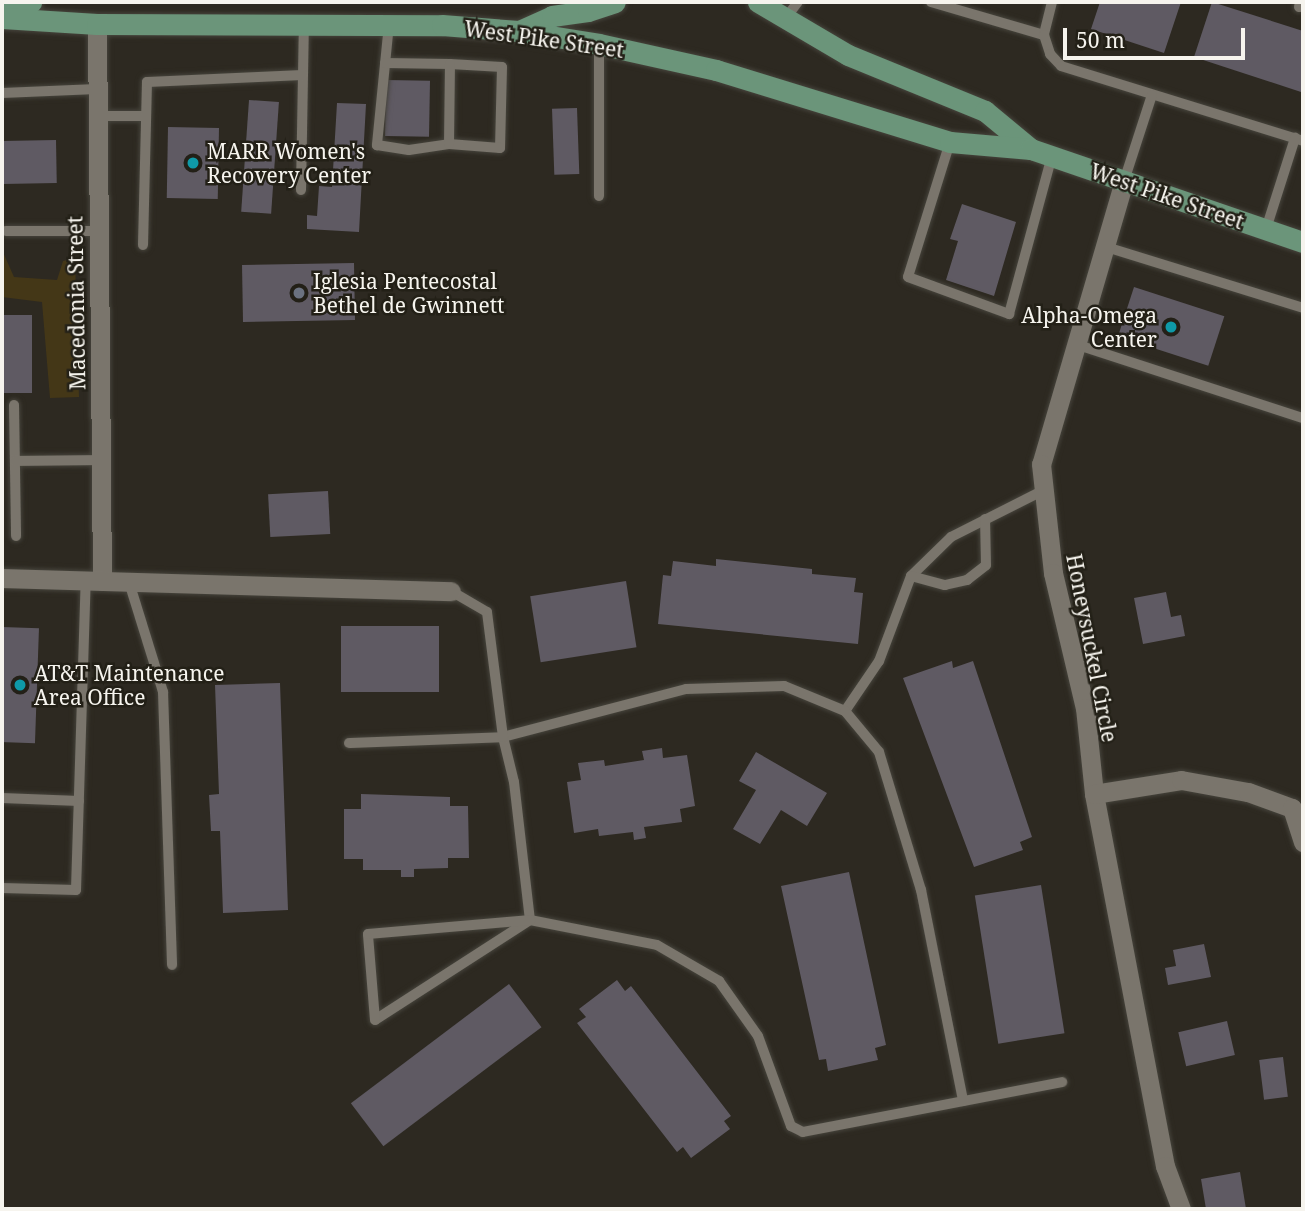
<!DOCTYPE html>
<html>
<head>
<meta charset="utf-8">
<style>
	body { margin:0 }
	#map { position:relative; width:1305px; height:1211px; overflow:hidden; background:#2d2921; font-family:"Noto Serif",serif }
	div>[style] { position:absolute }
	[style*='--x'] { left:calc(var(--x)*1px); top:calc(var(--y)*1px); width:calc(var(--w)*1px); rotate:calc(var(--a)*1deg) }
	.green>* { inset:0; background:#443717 }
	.building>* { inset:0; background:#5f5a63; transform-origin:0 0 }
	.roads { filter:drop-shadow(0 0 2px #46443c) drop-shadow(0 0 2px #46443c) }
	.service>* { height:10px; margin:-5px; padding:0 5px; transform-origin:5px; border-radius:5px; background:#7a756c }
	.minor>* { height:19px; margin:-9.5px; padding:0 9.5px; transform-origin:9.5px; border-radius:9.5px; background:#7a756c }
	.primary>* { height:21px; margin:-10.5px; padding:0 10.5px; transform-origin:10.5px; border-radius:10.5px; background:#6b957a }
	.dots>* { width:19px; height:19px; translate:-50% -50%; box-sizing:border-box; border:4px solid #232017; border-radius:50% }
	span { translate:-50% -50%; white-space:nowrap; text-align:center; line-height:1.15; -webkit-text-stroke:5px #232017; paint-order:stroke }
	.street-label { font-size:21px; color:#f6f4ee }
	.poi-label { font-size:21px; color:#f6f4ee }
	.left { translate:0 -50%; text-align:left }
	.right { translate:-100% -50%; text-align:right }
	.frame { position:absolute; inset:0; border:4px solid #f6f4ee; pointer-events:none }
	.scale { position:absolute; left:1063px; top:28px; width:182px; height:32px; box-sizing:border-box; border:4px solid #f6f4ee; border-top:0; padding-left:9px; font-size:21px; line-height:24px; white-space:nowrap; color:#f6f4ee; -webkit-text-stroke:5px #232017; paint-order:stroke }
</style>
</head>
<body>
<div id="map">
	<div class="green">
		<i style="clip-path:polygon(2px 250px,14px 277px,57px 280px,63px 261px,75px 258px,79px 397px,50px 398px,42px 302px,2px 297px)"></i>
	</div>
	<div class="building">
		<i style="clip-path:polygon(1100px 2px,1181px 2px,1164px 53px,1091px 29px)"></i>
		<i style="clip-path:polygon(1212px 2px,1303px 31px,1301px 92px,1194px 57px)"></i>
		<i style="left:386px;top:80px;width:44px;height:56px;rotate:1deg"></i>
		<i style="left:249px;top:100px;width:30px;height:112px;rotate:4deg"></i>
		<i style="clip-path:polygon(337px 103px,366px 104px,359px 232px,307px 229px,307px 215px,317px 216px,319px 186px,332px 187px)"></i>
		<i style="left:577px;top:108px;width:66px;height:25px;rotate:88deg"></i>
		<i style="left:168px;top:127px;width:51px;height:71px;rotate:1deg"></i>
		<i style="left:56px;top:140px;width:43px;height:54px;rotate:89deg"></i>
		<i style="clip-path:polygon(962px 204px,1016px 222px,994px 296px,946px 280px,958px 241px,950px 239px)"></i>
		<i style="left:354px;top:263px;width:57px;height:112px;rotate:89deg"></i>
		<i style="left:1134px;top:287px;width:95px;height:52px;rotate:18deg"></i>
		<i style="left:2px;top:315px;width:30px;height:78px"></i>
		<i style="left:328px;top:491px;width:43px;height:60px;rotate:87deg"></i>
		<i style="clip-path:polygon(716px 559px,812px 569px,812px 574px,856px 578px,854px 592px,863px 593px,858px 644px,658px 624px,663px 575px,671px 576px,673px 561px,716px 566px)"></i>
		<i style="left:626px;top:581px;width:67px;height:97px;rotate:81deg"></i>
		<i style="clip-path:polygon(1166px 592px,1171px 617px,1181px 615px,1185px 636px,1143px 644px,1134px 598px)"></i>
		<i style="left:341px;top:626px;width:98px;height:66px"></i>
		<i style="left:2px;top:627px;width:37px;height:115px;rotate:2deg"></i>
		<i style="clip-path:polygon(952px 661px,953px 668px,973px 661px,1032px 837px,1020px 842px,1023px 850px,974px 867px,903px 678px)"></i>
		<i style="clip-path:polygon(280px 683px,288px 910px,223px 913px,220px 831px,211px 831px,209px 795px,219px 794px,215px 685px)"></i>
		<i style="clip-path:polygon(662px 748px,663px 758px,687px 755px,695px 806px,680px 809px,682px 822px,644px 827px,646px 838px,634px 840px,633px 832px,599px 836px,598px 829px,574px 833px,567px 782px,581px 780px,578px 763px,604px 760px,605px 766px,644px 760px,642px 751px)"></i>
		<i style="clip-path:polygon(756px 752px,827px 793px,807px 826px,781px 810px,760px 844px,733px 829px,756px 790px,739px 781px)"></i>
		<i style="clip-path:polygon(361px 794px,450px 797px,450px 806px,468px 806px,469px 858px,448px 858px,448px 868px,414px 869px,414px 877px,401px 877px,401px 870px,363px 870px,363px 859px,344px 859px,344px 809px,361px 809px)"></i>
		<i style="clip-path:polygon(849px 872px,886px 1045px,875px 1048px,878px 1060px,828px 1071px,826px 1059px,819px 1060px,781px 886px)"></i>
		<i style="left:1041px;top:885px;width:150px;height:67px;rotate:81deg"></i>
		<i style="clip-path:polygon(1204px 944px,1211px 977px,1168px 985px,1165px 968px,1176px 966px,1173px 950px)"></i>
		<i style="clip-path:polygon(617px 980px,625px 991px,631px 986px,731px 1116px,724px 1121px,730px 1129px,691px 1158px,683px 1147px,677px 1152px,577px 1023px,586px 1017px,579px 1009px)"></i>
		<i style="left:509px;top:984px;width:54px;height:198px;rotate:53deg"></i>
		<i style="left:1227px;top:1021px;width:35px;height:50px;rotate:77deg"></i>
		<i style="left:1283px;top:1057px;width:40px;height:24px;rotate:83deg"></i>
		<i style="clip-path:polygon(1240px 1172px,1246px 1209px,1206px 1209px,1201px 1179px)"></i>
	</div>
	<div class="roads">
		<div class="service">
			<i style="--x:931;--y:2;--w:118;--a:16.3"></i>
			<i style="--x:1052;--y:2;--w:34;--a:104"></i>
			<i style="--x:1044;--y:35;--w:20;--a:72"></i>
			<i style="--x:1050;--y:54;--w:16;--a:47"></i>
			<i style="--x:1061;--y:66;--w:253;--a:17.2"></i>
			<i style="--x:1299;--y:7;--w:5;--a:-79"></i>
			<i style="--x:785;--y:19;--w:21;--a:-53"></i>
			<i style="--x:389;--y:24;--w:122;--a:95.7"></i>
			<i style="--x:377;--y:145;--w:32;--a:9"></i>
			<i style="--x:409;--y:150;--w:40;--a:-8.5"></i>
			<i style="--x:385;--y:63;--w:65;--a:0.9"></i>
			<i style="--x:450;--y:64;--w:52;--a:3.3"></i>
			<i style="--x:502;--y:67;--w:81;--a:91.4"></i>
			<i style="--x:500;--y:148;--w:51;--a:-175.5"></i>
			<i style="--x:449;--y:144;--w:80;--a:-89.3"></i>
			<i style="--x:2;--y:93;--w:95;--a:-2.4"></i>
			<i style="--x:98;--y:116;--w:48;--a:0"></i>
			<i style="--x:950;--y:142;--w:141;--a:107.3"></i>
			<i style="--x:908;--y:277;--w:108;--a:20.1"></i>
			<i style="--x:1009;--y:314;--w:164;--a:-74.8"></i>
			<i style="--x:1124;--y:181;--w:90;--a:-72"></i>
			<i style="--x:301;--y:190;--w:166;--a:-89"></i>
			<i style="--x:599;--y:196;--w:152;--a:-90"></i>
			<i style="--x:1266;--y:229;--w:96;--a:-72.3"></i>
			<i style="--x:6;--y:231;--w:92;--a:0"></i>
			<i style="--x:143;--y:245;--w:163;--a:-88.6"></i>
			<i style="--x:147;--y:82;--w:156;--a:-2.6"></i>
			<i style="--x:1103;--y:246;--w:209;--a:17.2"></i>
			<i style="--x:1075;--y:344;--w:240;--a:18"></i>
			<i style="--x:14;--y:405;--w:131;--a:89.1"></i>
			<i style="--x:15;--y:461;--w:86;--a:-0.7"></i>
			<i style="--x:1044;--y:490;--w:104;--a:153.2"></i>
			<i style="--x:951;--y:537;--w:56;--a:135.7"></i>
			<i style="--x:911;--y:576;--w:91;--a:110.6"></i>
			<i style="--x:879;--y:661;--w:60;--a:124.2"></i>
			<i style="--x:845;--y:711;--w:66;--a:-157.7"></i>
			<i style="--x:784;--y:686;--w:98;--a:178.2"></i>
			<i style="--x:686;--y:689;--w:189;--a:165.3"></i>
			<i style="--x:503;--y:737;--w:46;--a:76.3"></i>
			<i style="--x:514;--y:782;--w:139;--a:83.4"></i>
			<i style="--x:530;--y:920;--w:129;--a:11.1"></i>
			<i style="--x:657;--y:945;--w:72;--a:30.1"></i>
			<i style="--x:719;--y:981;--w:67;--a:54.7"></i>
			<i style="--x:758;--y:1036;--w:96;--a:69.9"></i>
			<i style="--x:791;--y:1126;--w:13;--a:27"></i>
			<i style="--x:803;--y:1132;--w:264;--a:-10.9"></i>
			<i style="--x:911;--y:576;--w:35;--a:15"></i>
			<i style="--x:945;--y:585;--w:23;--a:-13"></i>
			<i style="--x:967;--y:580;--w:24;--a:-38"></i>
			<i style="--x:986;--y:565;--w:46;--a:-91.2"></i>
			<i style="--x:129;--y:582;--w:115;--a:72.8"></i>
			<i style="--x:163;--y:692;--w:273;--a:88.1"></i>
			<i style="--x:845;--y:711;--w:53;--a:50.3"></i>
			<i style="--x:879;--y:752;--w:144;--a:73.1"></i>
			<i style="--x:921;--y:890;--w:215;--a:78.7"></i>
			<i style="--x:349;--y:743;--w:154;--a:-2.2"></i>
			<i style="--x:503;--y:737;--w:126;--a:-97.3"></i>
			<i style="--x:487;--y:612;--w:42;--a:-149.7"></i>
			<i style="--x:2;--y:798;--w:77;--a:2.2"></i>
			<i style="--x:2;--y:888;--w:74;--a:1.5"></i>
			<i style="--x:76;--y:890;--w:310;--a:-88.2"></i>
			<i style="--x:530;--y:920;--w:184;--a:147.2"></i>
			<i style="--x:375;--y:1020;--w:86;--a:-94.7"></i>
			<i style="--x:368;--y:934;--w:163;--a:-4.9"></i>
		</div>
		<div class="minor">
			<i style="--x:97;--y:24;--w:557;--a:89.49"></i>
			<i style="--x:1124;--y:181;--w:295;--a:106.3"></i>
			<i style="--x:1041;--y:464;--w:110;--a:83.7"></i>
			<i style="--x:1053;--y:573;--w:139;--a:76.7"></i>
			<i style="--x:1085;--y:708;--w:86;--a:84"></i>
			<i style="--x:1094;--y:794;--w:379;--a:79.2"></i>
			<i style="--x:1165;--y:1166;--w:46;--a:69.6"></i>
			<i style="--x:2;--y:578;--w:449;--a:1.7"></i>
			<i style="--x:1094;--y:794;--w:88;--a:-9.1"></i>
			<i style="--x:1181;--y:780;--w:68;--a:10.2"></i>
			<i style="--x:1248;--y:792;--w:47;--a:20"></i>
			<i style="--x:1292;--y:808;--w:36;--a:72"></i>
		</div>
		<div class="primary">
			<i style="--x:758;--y:2;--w:104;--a:30.5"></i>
			<i style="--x:848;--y:55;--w:148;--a:22.2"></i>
			<i style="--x:985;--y:111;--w:60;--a:39.6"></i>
			<i style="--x:2;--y:12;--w:31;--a:-19"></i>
			<i style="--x:2;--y:18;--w:95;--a:3.6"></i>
			<i style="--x:97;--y:24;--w:345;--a:0.2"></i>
			<i style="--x:442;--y:25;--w:77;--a:4.5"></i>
			<i style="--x:519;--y:31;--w:81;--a:9.2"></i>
			<i style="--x:599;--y:44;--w:120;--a:12.5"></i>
			<i style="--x:716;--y:70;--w:245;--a:17.1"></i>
			<i style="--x:950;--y:142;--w:81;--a:4.9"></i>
			<i style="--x:1031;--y:149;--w:287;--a:18.9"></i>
			<i style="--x:519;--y:31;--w:36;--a:-24"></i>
			<i style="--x:552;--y:16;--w:36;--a:-8"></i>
			<i style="--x:588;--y:11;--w:28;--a:-18"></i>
		</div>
	</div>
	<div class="dots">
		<i style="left:193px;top:163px;background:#0f9aa8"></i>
		<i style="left:299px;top:293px;background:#6b7280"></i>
		<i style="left:1171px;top:327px;background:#0f9aa8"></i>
		<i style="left:20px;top:685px;background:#0f9aa8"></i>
	</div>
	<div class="street-label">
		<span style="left:544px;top:39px;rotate:8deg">West Pike Street</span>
		<span style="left:1167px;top:196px;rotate:19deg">West Pike Street</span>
		<span style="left:76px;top:303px;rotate:-91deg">Macedonia Street</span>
		<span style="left:1092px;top:648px;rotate:79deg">Honeysuckel Circle</span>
	</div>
	<div class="poi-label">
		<span class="left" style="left:207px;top:163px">MARR Women's<br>Recovery Center</span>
		<span class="left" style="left:313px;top:293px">Iglesia Pentecostal<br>Bethel de Gwinnett</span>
		<span class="right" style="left:1157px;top:327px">Alpha-Omega<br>Center</span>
		<span class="left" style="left:34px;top:685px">AT&amp;T Maintenance<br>Area Office</span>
	</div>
	<div class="frame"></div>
	<div class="scale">50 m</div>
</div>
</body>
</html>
